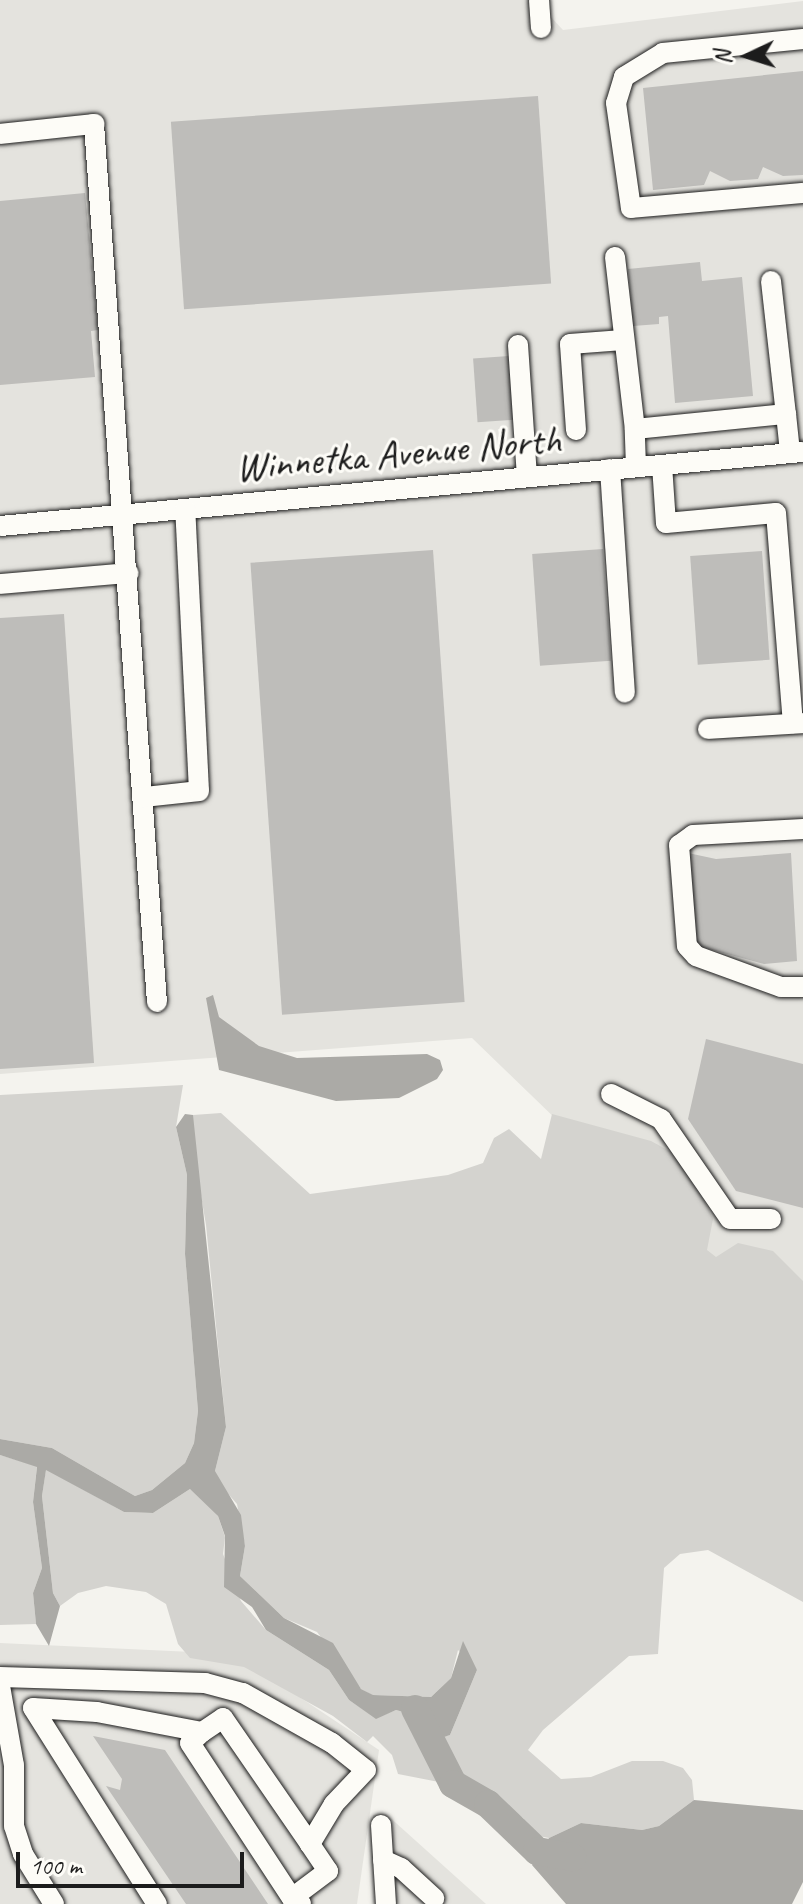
<!DOCTYPE html>
<html>
<head>
<meta charset="utf-8">
<style>
	body { margin:0 }
	#map { position:relative; width:803px; height:1904px; overflow:hidden; background:#f4f3ee; font-family:Caveat,sans-serif }
	div>[style] { position:absolute }
	[style*='--x'] { left:calc(var(--x)*1px); top:calc(var(--y)*1px); width:calc(var(--w)*1px); rotate:calc(var(--a)*1deg) }
	.built>* { inset:0; background:#e4e3de }
	.green>* { inset:0; background:#d4d3cf }
	.water>* { inset:0; background:#abaaa6 }
	.river>* { height:28px; margin:-14px; padding:0 14px; transform-origin:14px; border-radius:14px; background:#abaaa6 }
	.building>* { inset:0; background:#bebdba; transform-origin:0 0 }
	.roads { filter:drop-shadow(0 0 2px #1c1c1c) drop-shadow(0 0 2px #1c1c1c) }
	.minor>* { height:20px; margin:-10px; padding:0 10px; transform-origin:10px; border-radius:10px; background:#fdfcf7 }
	span { translate:-50% -50%; white-space:nowrap; text-align:center; line-height:1.15; -webkit-text-stroke:6px #fdfcf7; paint-order:stroke }
	.street-label { font-size:40px; color:#1c1c1c }
	.north { position:absolute; left:707px; top:16px; width:80px; height:80px; -webkit-text-stroke:6px #fdfcf7; paint-order:stroke; rotate:266deg; font-size:22px; font-weight:700; line-height:32px; text-align:center; color:#1c1c1c }
	.north::after { content:''; display:block; margin:auto; width:28px; height:36px; background:#1c1c1c; clip-path:polygon(50% 0,100% 100%,50% 72%,0 100%) }
	.scale { position:absolute; left:16px; top:1852px; width:228px; height:36px; box-sizing:border-box; border:4px solid #1c1c1c; border-top:0; padding-left:10px; font-size:24px; line-height:28px; white-space:nowrap; color:#1c1c1c; -webkit-text-stroke:6px #fdfcf7; paint-order:stroke }
</style>
</head>
<body>
<div id="map">
	<div class="built">
		<i style="clip-path:polygon(0 0,535px 0,563px 30px,803px 1px,803px 1358px,472px 1038px,0 1074px)"></i>
		<i style="clip-path:polygon(0 1643px,235px 1654px,379px 1750px,357px 1904px,0 1904px)"></i>
		<i style="clip-path:polygon(386px 1814px,486px 1904px,378px 1904px,373px 1815px)"></i>
	</div>
	<div class="green">
		<i style="clip-path:polygon(183px 1085px,176px 1127px,187px 1175px,185px 1254px,198px 1411px,194px 1443px,185px 1463px,152px 1490px,135px 1496px,52px 1448px,0 1439px,0 1095px)"></i>
		<i style="clip-path:polygon(221px 1113px,310px 1194px,448px 1175px,483px 1163px,494px 1138px,509px 1129px,541px 1159px,552px 1114px,651px 1141px,673px 1153px,692px 1175px,713px 1219px,707px 1250px,716px 1257px,738px 1243px,773px 1251px,803px 1281px,803px 1602px,708px 1550px,680px 1554px,664px 1568px,658px 1654px,629px 1656px,543px 1730px,528px 1750px,561px 1779px,591px 1777px,632px 1761px,663px 1761px,683px 1768px,692px 1780px,694px 1800px,659px 1826px,642px 1830px,581px 1823px,549px 1838px,533px 1835px,523px 1818px,460px 1779px,435px 1738px,450px 1735px,477px 1670px,458px 1650px,451px 1678px,431px 1697px,372px 1695px,361px 1689px,317px 1632px,284px 1618px,240px 1576px,245px 1546px,237px 1504px,216px 1480px,215px 1471px,226px 1427px,206px 1225px,193px 1148px,193px 1115px)"></i>
		<i style="clip-path:polygon(0 1455px,37px 1466px,33px 1502px,42px 1568px,33px 1593px,36px 1624px,0 1625px)"></i>
		<i style="clip-path:polygon(46px 1469px,124px 1512px,153px 1513px,190px 1489px,199px 1493px,218px 1516px,225px 1537px,223px 1554px,241px 1601px,266px 1630px,329px 1670px,349px 1700px,376px 1718px,396px 1710px,412px 1714px,444px 1783px,398px 1774px,392px 1755px,373px 1736px,367px 1742px,333px 1716px,244px 1667px,190px 1658px,178px 1644px,166px 1604px,146px 1592px,106px 1586px,78px 1593px,60px 1606px,53px 1593px,42px 1496px)"></i>
	</div>
	<div class="water">
		<i style="clip-path:polygon(213px 995px,219px 1017px,259px 1046px,297px 1058px,427px 1054px,440px 1060px,443px 1070px,437px 1079px,399px 1098px,336px 1101px,219px 1070px,206px 998px)"></i>
		<i style="clip-path:polygon(185px 1114px,193px 1115px,226px 1427px,215px 1471px,241px 1515px,245px 1546px,240px 1576px,284px 1618px,333px 1643px,361px 1689px,373px 1695px,431px 1697px,451px 1678px,463px 1641px,477px 1670px,450px 1735px,422px 1744px,411px 1714px,396px 1710px,376px 1719px,349px 1700px,329px 1670px,266px 1630px,252px 1607px,224px 1587px,225px 1536px,218px 1516px,190px 1489px,153px 1513px,124px 1512px,46px 1470px,42px 1496px,53px 1593px,60px 1606px,49px 1646px,36px 1624px,33px 1593px,42px 1568px,33px 1502px,37px 1467px,0 1455px,0 1439px,52px 1448px,135px 1496px,152px 1490px,185px 1463px,194px 1443px,198px 1411px,185px 1254px,187px 1175px,176px 1127px)"></i>
		<i style="clip-path:polygon(694px 1800px,803px 1810px,803px 1882px,792px 1904px,566px 1904px,532px 1865px,549px 1838px,581px 1823px,642px 1830px,659px 1826px)"></i>
	</div>
	<div class="river">
		<i style="--x:415;--y:1709;--w:84;--a:63.1"></i>
		<i style="--x:453;--y:1784;--w:40;--a:29.7"></i>
		<i style="--x:488;--y:1804;--w:68;--a:43.8"></i>
		<i style="--x:537;--y:1851;--w:36;--a:10"></i>
	</div>
	<div class="building">
		<i style="clip-path:polygon(803px 71px,803px 175px,783px 176px,763px 167px,758px 179px,730px 181px,710px 171px,704px 185px,653px 190px,643px 88px)"></i>
		<i style="left:538px;top:96px;width:188px;height:368px;rotate:86deg"></i>
		<i style="clip-path:polygon(85px 193px,98px 330px,91px 331px,95px 377px,0 385px,0 201px)"></i>
		<i style="clip-path:polygon(700px 262px,702px 281px,742px 277px,753px 396px,675px 403px,668px 316px,659px 317px,659px 324px,633px 326px,628px 269px)"></i>
		<i style="left:509px;top:356px;width:64px;height:36px;rotate:86deg"></i>
		<i style="left:603px;top:549px;width:112px;height:71px;rotate:86deg"></i>
		<i style="left:433px;top:550px;width:453px;height:183px;rotate:86deg"></i>
		<i style="left:762px;top:551px;width:109px;height:72px;rotate:86deg"></i>
		<i style="clip-path:polygon(64px 614px,94px 1063px,0 1069px,0 618px)"></i>
		<i style="clip-path:polygon(688px 853px,716px 859px,791px 853px,797px 961px,764px 964px,694px 945px)"></i>
		<i style="clip-path:polygon(706px 1039px,803px 1064px,803px 1208px,736px 1191px,688px 1119px)"></i>
		<i style="clip-path:polygon(93px 1736px,165px 1750px,268px 1904px,186px 1904px,106px 1786px,120px 1790px,122px 1779px)"></i>
	</div>
	<div class="roads">
		<div class="minor">
			<i style="--x:539;--y:0;--w:28;--a:86"></i>
			<i style="--x:803;--y:39;--w:141;--a:174.3"></i>
			<i style="--x:663;--y:53;--w:46;--a:148.4"></i>
			<i style="--x:624;--y:77;--w:27;--a:107"></i>
			<i style="--x:616;--y:103;--w:106;--a:81.9"></i>
			<i style="--x:631;--y:208;--w:173;--a:-5"></i>
			<i style="--x:0;--y:134;--w:95;--a:-6.1"></i>
			<i style="--x:94;--y:124;--w:880;--a:85.9"></i>
			<i style="--x:615;--y:257;--w:173;--a:83.4"></i>
			<i style="--x:771;--y:281;--w:134;--a:83.6"></i>
			<i style="--x:518;--y:345;--w:132;--a:86.1"></i>
			<i style="--x:576;--y:430;--w:86;--a:-94"></i>
			<i style="--x:570;--y:344;--w:53;--a:-4.3"></i>
			<i style="--x:662;--y:465;--w:58;--a:86.1"></i>
			<i style="--x:666;--y:523;--w:110;--a:-5.2"></i>
			<i style="--x:776;--y:513;--w:211;--a:85.4"></i>
			<i style="--x:636;--y:467;--w:38;--a:-92"></i>
			<i style="--x:635;--y:429;--w:152;--a:-5.7"></i>
			<i style="--x:786;--y:414;--w:39;--a:84"></i>
			<i style="--x:610;--y:469;--w:224;--a:86.2"></i>
			<i style="--x:0;--y:526;--w:806;--a:-5.27"></i>
			<i style="--x:0;--y:584;--w:129;--a:-4.9"></i>
			<i style="--x:708;--y:729;--w:95;--a:-3.6"></i>
			<i style="--x:144;--y:797;--w:55;--a:-6.2"></i>
			<i style="--x:199;--y:791;--w:282;--a:-92.8"></i>
			<i style="--x:803;--y:829;--w:110;--a:176.9"></i>
			<i style="--x:693;--y:835;--w:17;--a:144"></i>
			<i style="--x:679;--y:845;--w:101;--a:85.5"></i>
			<i style="--x:687;--y:946;--w:13;--a:48"></i>
			<i style="--x:696;--y:956;--w:90;--a:20"></i>
			<i style="--x:781;--y:987;--w:22;--a:0"></i>
			<i style="--x:611;--y:1094;--w:56;--a:26.6"></i>
			<i style="--x:661;--y:1119;--w:121;--a:55.4"></i>
			<i style="--x:730;--y:1219;--w:41;--a:0"></i>
			<i style="--x:0;--y:1677;--w:205;--a:1.7"></i>
			<i style="--x:205;--y:1683;--w:39;--a:15"></i>
			<i style="--x:243;--y:1693;--w:102;--a:29.3"></i>
			<i style="--x:332;--y:1743;--w:43;--a:38.5"></i>
			<i style="--x:366;--y:1770;--w:47;--a:133.3"></i>
			<i style="--x:334;--y:1804;--w:47;--a:121"></i>
			<i style="--x:310;--y:1844;--w:153;--a:-124.6"></i>
			<i style="--x:223;--y:1718;--w:25;--a:146"></i>
			<i style="--x:202;--y:1732;--w:107;--a:-169.2"></i>
			<i style="--x:97;--y:1712;--w:64;--a:-176.4"></i>
			<i style="--x:33;--y:1708;--w:232;--a:57.7"></i>
			<i style="--x:0;--y:1686;--w:80;--a:80"></i>
			<i style="--x:14;--y:1765;--w:61;--a:90"></i>
			<i style="--x:14;--y:1826;--w:29;--a:72"></i>
			<i style="--x:23;--y:1854;--w:59;--a:58.2"></i>
			<i style="--x:202;--y:1732;--w:16;--a:137"></i>
			<i style="--x:190;--y:1743;--w:186;--a:56.7"></i>
			<i style="--x:381;--y:1825;--w:79;--a:86.4"></i>
			<i style="--x:383;--y:1860;--w:20;--a:24"></i>
			<i style="--x:401;--y:1868;--w:45;--a:42.3"></i>
			<i style="--x:301;--y:1904;--w:11;--a:-146"></i>
			<i style="--x:292;--y:1898;--w:45;--a:-36.9"></i>
			<i style="--x:328;--y:1871;--w:32;--a:-124"></i>
		</div>
	</div>
	<div class="street-label">
		<span style="left:398px;top:453px;rotate:-5deg">Winnetka Avenue North</span>
	</div>
	<div class="north">N</div>
	<div class="scale">100 m</div>
</div>
</body>
</html>
